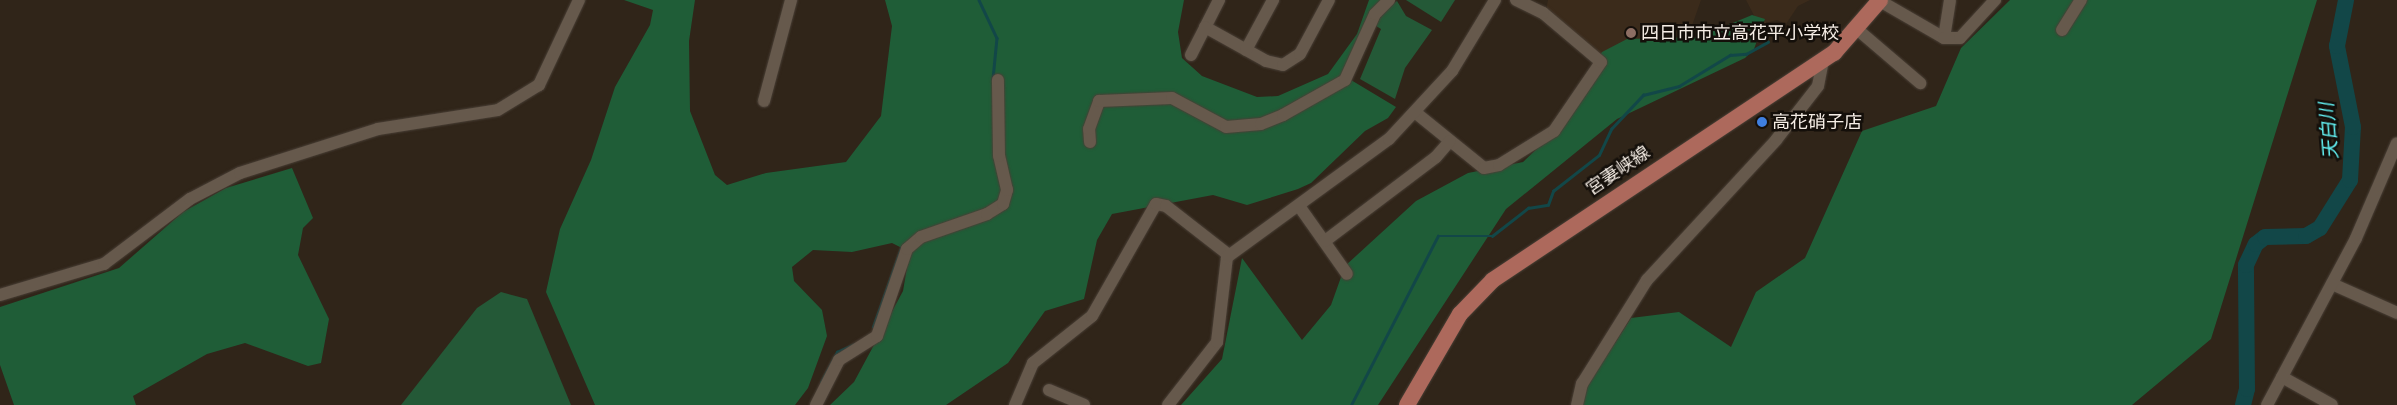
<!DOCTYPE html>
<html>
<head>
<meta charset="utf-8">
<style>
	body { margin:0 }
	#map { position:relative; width:2397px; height:405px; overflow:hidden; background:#302519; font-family:Helvetica,"Noto Sans JP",sans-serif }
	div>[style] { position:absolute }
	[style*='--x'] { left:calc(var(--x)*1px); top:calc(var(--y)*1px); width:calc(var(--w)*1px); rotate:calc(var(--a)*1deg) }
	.built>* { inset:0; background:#3b2b1b }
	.green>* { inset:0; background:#245937 }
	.forest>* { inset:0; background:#1f5d37 }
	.stream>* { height:2.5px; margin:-1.25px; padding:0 1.25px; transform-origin:1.25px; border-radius:1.25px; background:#124748 }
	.river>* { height:16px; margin:-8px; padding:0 8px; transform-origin:8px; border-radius:8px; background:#124748 }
	.roads { filter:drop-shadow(0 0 1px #493f36) drop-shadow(0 0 1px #493f36) }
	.minor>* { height:12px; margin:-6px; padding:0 6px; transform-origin:6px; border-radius:6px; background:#66594c }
	.major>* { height:16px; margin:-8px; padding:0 8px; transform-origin:8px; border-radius:8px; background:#ad695c }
	.dots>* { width:14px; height:14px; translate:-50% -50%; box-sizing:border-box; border:2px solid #140f0a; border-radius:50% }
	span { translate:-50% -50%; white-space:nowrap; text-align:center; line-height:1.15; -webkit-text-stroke:5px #140f0a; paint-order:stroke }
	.poi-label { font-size:18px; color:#f6eee6 }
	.left { translate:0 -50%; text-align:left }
	.street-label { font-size:18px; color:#f6eee6 }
	.water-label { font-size:19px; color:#61edef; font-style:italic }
</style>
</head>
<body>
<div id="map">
	<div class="built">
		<i style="clip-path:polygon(1548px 0,1701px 0,1688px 37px,1656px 41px,1605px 60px,1546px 11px)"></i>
		<i style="clip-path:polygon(1746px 0,1810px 0,1798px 6px,1786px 24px,1777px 20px,1759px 25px)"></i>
	</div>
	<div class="green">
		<i style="clip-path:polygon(1406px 0,1455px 0,1441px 22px)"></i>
		<i style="clip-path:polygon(1397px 1px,1406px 16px,1432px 30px,1405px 68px,1395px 99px,1360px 79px,1381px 29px,1376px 26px,1384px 10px)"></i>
		<i style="clip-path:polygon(501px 292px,527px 299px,571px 405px,401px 405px,477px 308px)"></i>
	</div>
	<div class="forest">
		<i style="clip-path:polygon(624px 0,695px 0,689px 41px,690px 111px,715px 175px,727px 185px,766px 173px,846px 162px,881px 116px,892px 26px,885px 0,1184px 0,1178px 32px,1182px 58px,1202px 76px,1257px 97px,1278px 96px,1328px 74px,1357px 34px,1369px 0,1383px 0,1351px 80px,1396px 107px,1388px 118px,1365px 131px,1311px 183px,1298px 189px,1247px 205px,1213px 195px,1112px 214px,1097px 240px,1084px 299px,1045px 311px,1008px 363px,946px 405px,830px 405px,854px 382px,903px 291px,908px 261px,904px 249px,892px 243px,852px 252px,813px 250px,792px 267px,794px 281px,822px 310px,827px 336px,808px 388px,795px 405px,595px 405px,546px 292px,560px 229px,591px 160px,615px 87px,650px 25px,653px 10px)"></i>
		<i style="clip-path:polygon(2010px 0,2317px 0,2211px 339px,2132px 405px,1583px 405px,1585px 389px,1631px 318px,1679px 312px,1731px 347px,1756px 292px,1805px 258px,1862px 131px,1936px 106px,1961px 48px)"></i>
		<i style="clip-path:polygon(1752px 15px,1765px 19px,1754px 49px,1745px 58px,1617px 119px,1506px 209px,1378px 405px,1181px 405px,1222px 359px,1242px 258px,1302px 340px,1331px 305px,1345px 266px,1416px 201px,1468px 173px,1523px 162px,1544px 142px,1602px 52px,1627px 39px,1699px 37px)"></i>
		<i style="clip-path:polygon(292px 168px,313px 218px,303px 228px,298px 255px,329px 319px,321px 363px,308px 366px,245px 343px,207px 354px,133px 396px,136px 405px,14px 405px,0 365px,0 307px,119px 268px,183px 212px,226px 188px)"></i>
	</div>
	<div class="stream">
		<i style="--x:979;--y:0;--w:42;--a:64.7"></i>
		<i style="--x:997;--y:38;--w:41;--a:95.6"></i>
		<i style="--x:873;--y:327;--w:84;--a:-70.5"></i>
		<i style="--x:821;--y:382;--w:34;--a:-62"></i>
		<i style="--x:837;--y:352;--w:19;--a:-25"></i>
		<i style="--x:1351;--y:405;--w:190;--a:-62.8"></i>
		<i style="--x:1438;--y:236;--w:54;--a:0"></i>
		<i style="--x:1492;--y:236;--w:46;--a:-37.9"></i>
		<i style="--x:1528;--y:208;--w:20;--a:-9"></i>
		<i style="--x:1548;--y:205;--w:15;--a:-70"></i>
		<i style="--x:1553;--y:191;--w:58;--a:-38"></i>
		<i style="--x:1599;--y:155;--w:29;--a:-65"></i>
		<i style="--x:1611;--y:129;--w:47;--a:-46.7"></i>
		<i style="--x:1643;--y:95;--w:37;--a:-14"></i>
		<i style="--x:1679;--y:86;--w:60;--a:-31.3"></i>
		<i style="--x:1730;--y:55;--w:16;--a:-4"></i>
		<i style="--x:1746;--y:54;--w:25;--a:-29"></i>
	</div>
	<div class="river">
		<i style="--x:2243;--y:405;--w:16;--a:-76"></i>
		<i style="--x:2247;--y:389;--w:124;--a:-90.5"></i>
		<i style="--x:2246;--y:265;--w:23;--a:-65"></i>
		<i style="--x:2256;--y:244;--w:11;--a:-38"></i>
		<i style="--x:2265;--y:237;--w:41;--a:-1.4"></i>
		<i style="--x:2306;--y:236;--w:16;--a:-30"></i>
		<i style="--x:2320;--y:228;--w:57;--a:-58"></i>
		<i style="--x:2350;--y:180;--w:53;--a:-86.8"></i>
		<i style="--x:2353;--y:127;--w:83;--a:-101.2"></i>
		<i style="--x:2337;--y:46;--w:47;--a:-78.9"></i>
	</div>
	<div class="roads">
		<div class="minor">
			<i style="--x:1219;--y:0;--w:30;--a:117"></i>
			<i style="--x:1205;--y:27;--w:70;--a:29.1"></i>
			<i style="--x:1266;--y:61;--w:17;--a:13"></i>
			<i style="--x:1283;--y:65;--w:20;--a:-33"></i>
			<i style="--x:1300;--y:54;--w:61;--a:-61.8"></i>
			<i style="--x:1880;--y:1;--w:74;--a:30"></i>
			<i style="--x:1944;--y:38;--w:38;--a:-81"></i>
			<i style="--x:1858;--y:30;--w:82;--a:40.5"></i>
			<i style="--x:2062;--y:30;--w:36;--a:-58"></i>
			<i style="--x:1944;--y:38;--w:16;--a:0"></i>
			<i style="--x:1960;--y:38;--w:52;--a:-47.4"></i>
			<i style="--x:1246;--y:50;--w:57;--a:-61.6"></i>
			<i style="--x:1191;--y:55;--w:31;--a:-63"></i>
			<i style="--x:764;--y:101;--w:105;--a:-75"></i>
			<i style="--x:1416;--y:113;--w:87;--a:39"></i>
			<i style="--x:1484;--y:168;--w:15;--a:-11"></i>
			<i style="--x:1499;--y:165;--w:65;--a:-31.7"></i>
			<i style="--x:1554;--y:131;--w:83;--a:-55.7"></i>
			<i style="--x:1601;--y:62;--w:76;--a:-139.8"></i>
			<i style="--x:1543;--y:13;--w:30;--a:-154"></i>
			<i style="--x:1090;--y:142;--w:13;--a:-94"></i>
			<i style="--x:1089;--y:129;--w:30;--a:-70"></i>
			<i style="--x:1099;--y:101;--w:73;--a:-2.4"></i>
			<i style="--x:1172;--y:98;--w:61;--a:28.2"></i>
			<i style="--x:1226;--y:127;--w:35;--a:-5"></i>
			<i style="--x:1261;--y:124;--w:24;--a:-22"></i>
			<i style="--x:1283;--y:115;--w:71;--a:-29.4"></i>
			<i style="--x:1345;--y:80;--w:72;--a:-65.6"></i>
			<i style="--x:1375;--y:14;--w:20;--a:-45"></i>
			<i style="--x:1299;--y:206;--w:83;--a:54.8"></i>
			<i style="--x:1325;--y:241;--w:139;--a:-37.1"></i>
			<i style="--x:1436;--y:157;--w:21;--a:-49"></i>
			<i style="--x:2332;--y:284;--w:71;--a:24"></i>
			<i style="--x:0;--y:295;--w:109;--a:-16.6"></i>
			<i style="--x:104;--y:264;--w:108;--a:-37.1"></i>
			<i style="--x:190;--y:199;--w:56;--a:-27.5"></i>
			<i style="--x:240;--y:173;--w:145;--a:-17.7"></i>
			<i style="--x:378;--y:129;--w:121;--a:-9"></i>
			<i style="--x:498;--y:110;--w:48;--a:-31.4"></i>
			<i style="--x:539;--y:85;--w:94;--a:-64.8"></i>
			<i style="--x:2282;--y:377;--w:57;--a:29.2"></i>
			<i style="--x:1049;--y:390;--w:38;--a:23"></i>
			<i style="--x:816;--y:405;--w:51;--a:-62.9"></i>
			<i style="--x:839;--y:360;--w:45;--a:-32.3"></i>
			<i style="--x:877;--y:336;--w:92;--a:-71"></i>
			<i style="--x:907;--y:249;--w:18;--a:-41"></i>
			<i style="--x:921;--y:237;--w:70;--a:-19.2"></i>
			<i style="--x:987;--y:214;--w:19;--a:-32"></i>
			<i style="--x:1003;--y:204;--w:15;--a:-74"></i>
			<i style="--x:1007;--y:190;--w:35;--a:-103"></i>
			<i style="--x:999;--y:156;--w:76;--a:-90.8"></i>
			<i style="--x:1015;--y:405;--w:46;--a:-66.8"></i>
			<i style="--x:1033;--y:363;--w:75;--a:-38.5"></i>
			<i style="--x:1092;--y:316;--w:129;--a:-60.3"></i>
			<i style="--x:1156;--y:204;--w:10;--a:11"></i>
			<i style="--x:1166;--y:206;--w:80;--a:37.9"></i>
			<i style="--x:1168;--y:405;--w:80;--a:-52.1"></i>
			<i style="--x:1217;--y:342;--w:86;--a:-83.3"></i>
			<i style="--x:1227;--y:257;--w:200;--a:-36.1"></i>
			<i style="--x:1389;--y:139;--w:93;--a:-47.2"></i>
			<i style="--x:1452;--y:71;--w:83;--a:-58.8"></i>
			<i style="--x:1577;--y:405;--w:22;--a:-77"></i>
			<i style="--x:1582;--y:384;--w:123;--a:-58"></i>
			<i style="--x:1647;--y:280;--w:190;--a:-47.3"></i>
			<i style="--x:1776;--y:140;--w:68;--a:-52.1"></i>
			<i style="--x:1818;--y:86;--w:25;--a:-79"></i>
			<i style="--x:2267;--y:405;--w:189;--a:-61.9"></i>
			<i style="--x:2356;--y:238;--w:103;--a:-66.7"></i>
		</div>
		<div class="major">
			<i style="--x:1407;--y:405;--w:105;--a:-59.8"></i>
			<i style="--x:1460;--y:314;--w:47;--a:-45.9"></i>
			<i style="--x:1493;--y:280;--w:410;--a:-33.7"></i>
			<i style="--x:1834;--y:53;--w:70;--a:-49"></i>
		</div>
	</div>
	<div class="dots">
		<i style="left:1631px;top:33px;background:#8d6e63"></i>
		<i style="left:1762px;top:122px;background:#3f7fe0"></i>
	</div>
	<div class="poi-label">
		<span class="left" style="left:1641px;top:33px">四日市市立高花平小学校</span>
		<span class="left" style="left:1772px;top:122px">高花硝子店</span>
	</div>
	<div class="street-label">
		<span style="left:1618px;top:171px;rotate:-34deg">宮妻峡線</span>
	</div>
	<div class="water-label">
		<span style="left:2329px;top:131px;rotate:-95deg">天白川</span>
	</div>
</div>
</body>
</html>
